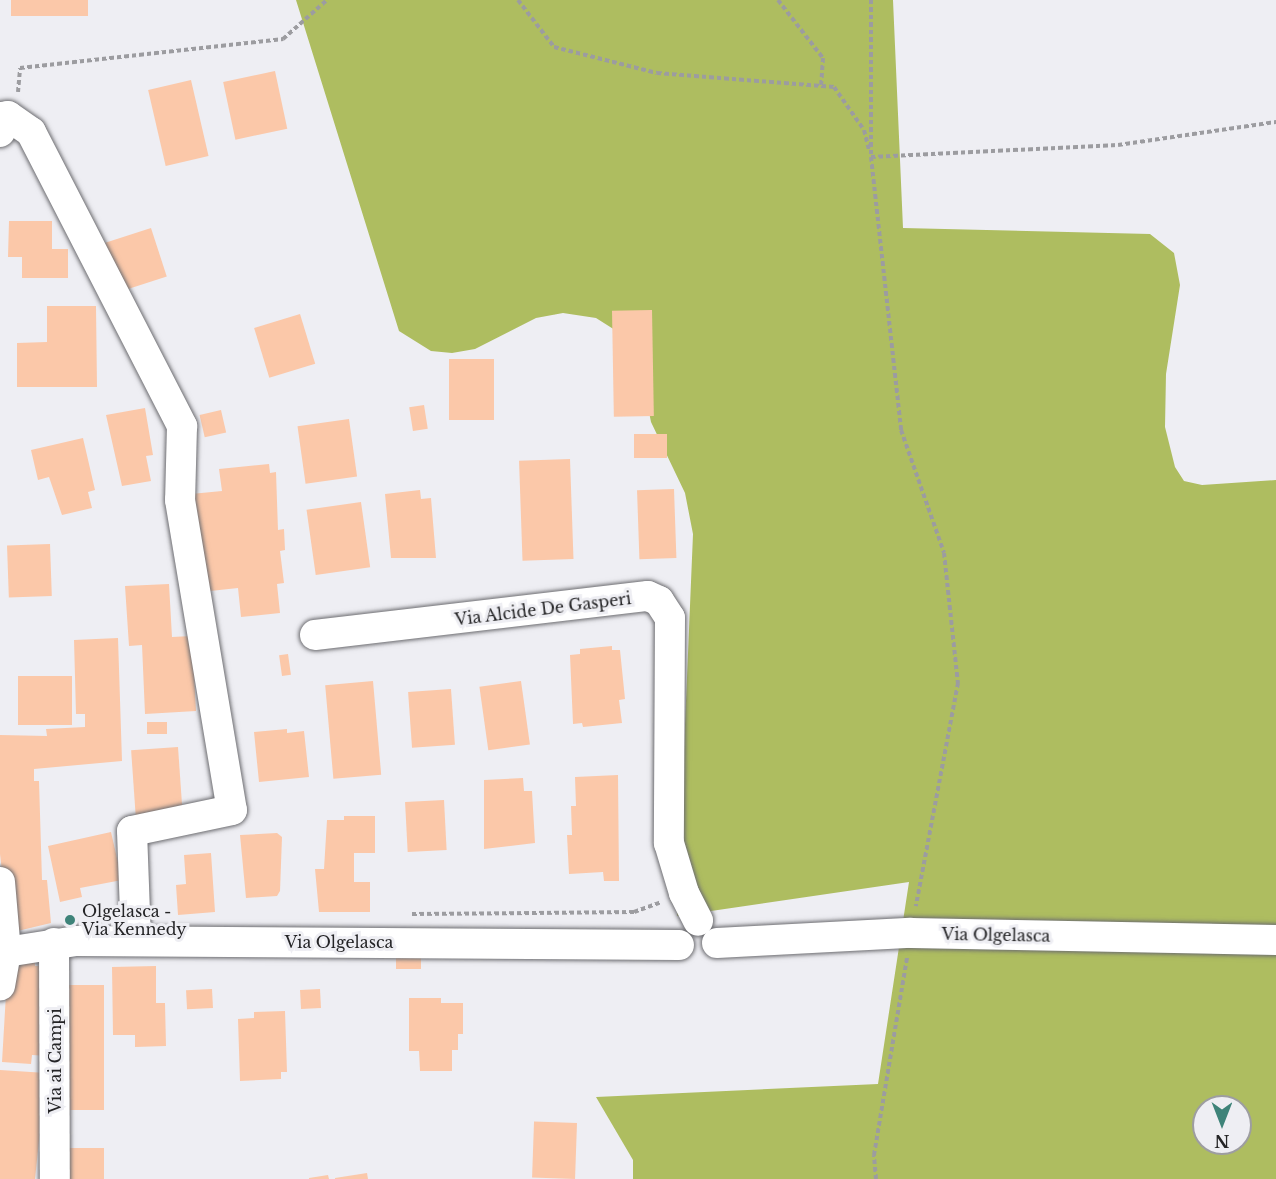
<!DOCTYPE html>
<html>
<head>
<meta charset="utf-8">
<style>
	body { margin:0 }
	#map { position:relative; width:1276px; height:1179px; overflow:hidden; background:#eeeef3; font-family:"Libre Baskerville",serif }
	div>[style] { position:absolute }
	[style*='--x'] { left:calc(var(--x)*1px); top:calc(var(--y)*1px); width:calc(var(--w)*1px); rotate:calc(var(--a)*1deg) }
	.forest>* { inset:0; background:#aebd60 }
	.building>* { inset:0; background:#fbc8a9; transform-origin:0 0 }
	.path>* { height:4px; margin-top:-2px; transform-origin:0; background:repeating-linear-gradient(90deg,#9c9ca0 0 4.5px,transparent 0 7.5px) }
	.roads { filter:drop-shadow(0 0 2px #6d6d71) drop-shadow(0 0 2px #6d6d71) }
	.minor>* { height:30px; margin:-15px; padding:0 15px; transform-origin:15px; border-radius:15px; background:#fff }
	.dots>* { width:16px; height:16px; translate:-50% -50%; box-sizing:border-box; border:3px solid #eeeef3; border-radius:50% }
	span { translate:-50% -50%; white-space:nowrap; text-align:center; line-height:1.15; -webkit-text-stroke:6px #eeeef3; paint-order:stroke }
	.street-label { font-size:16px; color:#242426 }
	.poi-label { font-size:16px; color:#242426 }
	.left { translate:0 -50%; text-align:left }
	.north { position:absolute; left:1192px; top:1095px; width:60px; height:60px; box-sizing:border-box; background:#eeeef3; border:2px solid #9d9da1; border-radius:50%; rotate:180deg; font-size:16px; font-weight:700; line-height:24px; text-align:center; color:#242426 }
	.north::after { content:''; display:block; margin:auto; width:21px; height:27px; background:#3e8379; clip-path:polygon(50% 0,100% 100%,50% 72%,0 100%) }
</style>
</head>
<body>
<div id="map">
	<div class="forest">
		<i style="clip-path:polygon(evenodd,296px 0,893px 0,903px 228px,1150px 234px,1174px 253px,1180px 285px,1166px 374px,1165px 427px,1175px 467px,1184px 481px,1202px 485px,1276px 480px,1276px 1179px,633px 1179px,633px 1160px,596px 1097px,878px 1084px,909px 882px,677px 916px,693px 534px,685px 493px,651px 422px,643px 382px,626px 337px,596px 318px,563px 313px,536px 318px,475px 349px,452px 353px,431px 351px,399px 331px,296px 0,1204px 1107px,1240px 1107px,1240px 1143px,1204px 1143px,1204px 1107px)"></i>
	</div>
	<div class="building">
		<i style="left:11px;top:0;width:77px;height:16px"></i>
		<i style="left:275px;top:71px;width:59px;height:53px;rotate:78deg"></i>
		<i style="left:191px;top:80px;width:78px;height:44px;rotate:77deg"></i>
		<i style="clip-path:polygon(9px 221px,52px 221px,52px 249px,68px 249px,68px 278px,22px 278px,22px 257px,8px 257px)"></i>
		<i style="left:151px;top:228px;width:51px;height:48px;rotate:72deg"></i>
		<i style="clip-path:polygon(47px 306px,96px 306px,97px 387px,17px 387px,17px 343px,47px 342px)"></i>
		<i style="left:652px;top:310px;width:106px;height:40px;rotate:89deg"></i>
		<i style="left:300px;top:314px;width:52px;height:48px;rotate:73deg"></i>
		<i style="left:449px;top:359px;width:45px;height:61px"></i>
		<i style="left:424px;top:405px;width:24px;height:15px;rotate:81deg"></i>
		<i style="clip-path:polygon(145px 408px,153px 455px,146px 456px,151px 481px,122px 486px,106px 415px)"></i>
		<i style="left:221px;top:410px;width:23px;height:22px;rotate:77deg"></i>
		<i style="left:349px;top:419px;width:58px;height:52px;rotate:82deg"></i>
		<i style="left:634px;top:434px;width:33px;height:24px"></i>
		<i style="clip-path:polygon(83px 438px,95px 490px,88px 492px,92px 508px,62px 515px,49px 477px,38px 480px,31px 450px)"></i>
		<i style="left:570px;top:459px;width:100px;height:51px;rotate:88deg"></i>
		<i style="clip-path:polygon(269px 464px,270px 473px,276px 472px,278px 530px,284px 529px,285px 550px,280px 551px,284px 583px,277px 584px,280px 613px,241px 617px,238px 588px,201px 592px,191px 494px,222px 491px,219px 469px)"></i>
		<i style="left:674px;top:489px;width:69px;height:37px;rotate:88deg"></i>
		<i style="clip-path:polygon(420px 490px,421px 499px,431px 498px,436px 558px,391px 558px,385px 494px)"></i>
		<i style="left:361px;top:502px;width:66px;height:55px;rotate:82deg"></i>
		<i style="left:50px;top:544px;width:52px;height:43px;rotate:88deg"></i>
		<i style="clip-path:polygon(169px 584px,172px 637px,192px 636px,196px 711px,145px 714px,142px 645px,129px 646px,125px 586px)"></i>
		<i style="clip-path:polygon(118px 638px,122px 761px,34px 769px,34px 781px,39px 781px,42px 880px,47px 880px,51px 923px,9px 933px,0 854px,0 735px,47px 736px,46px 729px,85px 727px,85px 714px,76px 714px,74px 640px)"></i>
		<i style="clip-path:polygon(612px 646px,612px 650px,620px 650px,625px 699px,619px 700px,622px 723px,583px 727px,582px 723px,573px 724px,570px 655px,580px 654px,580px 649px)"></i>
		<i style="left:288px;top:654px;width:21px;height:9px;rotate:82deg"></i>
		<i style="left:18px;top:676px;width:54px;height:49px"></i>
		<i style="left:373px;top:681px;width:94px;height:48px;rotate:85deg"></i>
		<i style="left:521px;top:681px;width:64px;height:42px;rotate:82deg"></i>
		<i style="left:451px;top:689px;width:56px;height:43px;rotate:86deg"></i>
		<i style="left:167px;top:722px;width:12px;height:20px;rotate:90deg"></i>
		<i style="clip-path:polygon(287px 729px,287px 733px,304px 731px,309px 777px,259px 782px,254px 732px)"></i>
		<i style="left:178px;top:747px;width:66px;height:47px;rotate:86deg"></i>
		<i style="clip-path:polygon(618px 775px,619px 881px,604px 881px,603px 872px,569px 874px,567px 835px,572px 835px,571px 806px,576px 806px,575px 777px)"></i>
		<i style="clip-path:polygon(523px 778px,524px 791px,532px 791px,535px 843px,484px 849px,484px 780px)"></i>
		<i style="left:444px;top:800px;width:50px;height:39px;rotate:87deg"></i>
		<i style="clip-path:polygon(344px 816px,375px 816px,375px 853px,354px 853px,354px 882px,370px 882px,370px 912px,319px 912px,315px 869px,324px 869px,327px 820px,344px 820px)"></i>
		<i style="clip-path:polygon(111px 832px,122px 880px,80px 888px,82px 897px,60px 902px,48px 846px)"></i>
		<i style="clip-path:polygon(277px 833px,282px 837px,280px 891px,277px 896px,246px 898px,240px 835px)"></i>
		<i style="clip-path:polygon(211px 853px,215px 912px,178px 915px,176px 885px,186px 884px,184px 855px)"></i>
		<i style="left:396px;top:958px;width:25px;height:11px"></i>
		<i style="clip-path:polygon(8px 960px,35px 960px,35px 966px,49px 966px,49px 1056px,32px 1055px,31px 1064px,2px 1062px)"></i>
		<i style="clip-path:polygon(156px 966px,156px 1003px,165px 1003px,166px 1046px,135px 1047px,135px 1035px,113px 1035px,112px 967px)"></i>
		<i style="left:61px;top:985px;width:43px;height:125px"></i>
		<i style="left:212px;top:989px;width:19px;height:26px;rotate:87deg"></i>
		<i style="left:320px;top:989px;width:19px;height:20px;rotate:87deg"></i>
		<i style="clip-path:polygon(409px 998px,441px 998px,441px 1003px,463px 1003px,463px 1034px,458px 1034px,458px 1050px,452px 1050px,452px 1071px,420px 1071px,419px 1051px,409px 1051px)"></i>
		<i style="clip-path:polygon(285px 1011px,287px 1072px,281px 1072px,281px 1079px,240px 1081px,238px 1019px,254px 1018px,254px 1012px)"></i>
		<i style="clip-path:polygon(0 1070px,46px 1073px,35px 1179px,0 1179px)"></i>
		<i style="left:577px;top:1123px;width:56px;height:43px;rotate:92deg"></i>
		<i style="left:63px;top:1148px;width:41px;height:31px"></i>
		<i style="clip-path:polygon(367px 1173px,368px 1179px,335px 1179px,335px 1178px)"></i>
		<i style="clip-path:polygon(328px 1175px,329px 1179px,309px 1179px,309px 1178px)"></i>
	</div>
	<div class="path">
		<i style="--x:518;--y:0;--w:59;--a:52.5"></i>
		<i style="--x:554;--y:47;--w:106;--a:14.2"></i>
		<i style="--x:657;--y:73;--w:178;--a:4.5"></i>
		<i style="--x:834;--y:87;--w:52;--a:55.1"></i>
		<i style="--x:864;--y:130;--w:21;--a:76"></i>
		<i style="--x:778;--y:0;--w:73;--a:52.2"></i>
		<i style="--x:823;--y:58;--w:27;--a:94"></i>
		<i style="--x:871;--y:0;--w:157;--a:90"></i>
		<i style="--x:871;--y:157;--w:275;--a:83.7"></i>
		<i style="--x:901;--y:430;--w:130;--a:70.7"></i>
		<i style="--x:944;--y:553;--w:131;--a:83.9"></i>
		<i style="--x:958;--y:683;--w:227;--a:100.7"></i>
		<i style="--x:18;--y:92;--w:24;--a:-85"></i>
		<i style="--x:20;--y:68;--w:265;--a:-6.3"></i>
		<i style="--x:283;--y:39;--w:59;--a:-41.6"></i>
		<i style="--x:871;--y:157;--w:247;--a:-2.8"></i>
		<i style="--x:1118;--y:145;--w:160;--a:-8.3"></i>
		<i style="--x:412;--y:914;--w:222;--a:-0.5"></i>
		<i style="--x:634;--y:912;--w:29;--a:-20"></i>
		<i style="--x:876;--y:1179;--w:24;--a:-95"></i>
		<i style="--x:874;--y:1155;--w:200;--a:-80.5"></i>
	</div>
	<div class="roads">
		<div class="minor">
			<i style="--x:0;--y:132;--w:15;--a:-86"></i>
			<i style="--x:1;--y:117;--w:7;--a:-8"></i>
			<i style="--x:8;--y:116;--w:28;--a:35"></i>
			<i style="--x:31;--y:132;--w:331;--a:62.8"></i>
			<i style="--x:182;--y:426;--w:74;--a:91.5"></i>
			<i style="--x:180;--y:500;--w:314;--a:80.5"></i>
			<i style="--x:232;--y:810;--w:102;--a:168.1"></i>
			<i style="--x:132;--y:831;--w:110;--a:87.9"></i>
			<i style="--x:315;--y:635;--w:335;--a:-6.7"></i>
			<i style="--x:648;--y:596;--w:12;--a:24"></i>
			<i style="--x:659;--y:601;--w:20;--a:57"></i>
			<i style="--x:670;--y:618;--w:225;--a:90.3"></i>
			<i style="--x:669;--y:843;--w:52;--a:73.3"></i>
			<i style="--x:684;--y:893;--w:31;--a:63"></i>
			<i style="--x:0;--y:882;--w:70;--a:85.1"></i>
			<i style="--x:6;--y:952;--w:34;--a:100"></i>
			<i style="--x:54;--y:943;--w:236;--a:89.8"></i>
			<i style="--x:717;--y:943;--w:194;--a:-3"></i>
			<i style="--x:911;--y:933;--w:365;--a:1.1"></i>
			<i style="--x:0;--y:953;--w:77;--a:-9"></i>
			<i style="--x:76;--y:941;--w:603;--a:0.38"></i>
		</div>
	</div>
	<div class="dots">
		<i style="left:70px;top:920px;background:#3e8379"></i>
	</div>
	<div class="street-label">
		<span style="left:543px;top:609px;rotate:-7deg">Via Alcide De Gasperi</span>
		<span style="left:996px;top:935px;rotate:1deg">Via Olgelasca</span>
		<span style="left:339px;top:942px">Via Olgelasca</span>
		<span style="left:55px;top:1061px;rotate:-90deg">Via ai Campi</span>
	</div>
	<div class="poi-label">
		<span class="left" style="left:82px;top:920px">Olgelasca -<br>Via Kennedy</span>
	</div>
	<div class="north">N</div>
</div>
</body>
</html>
